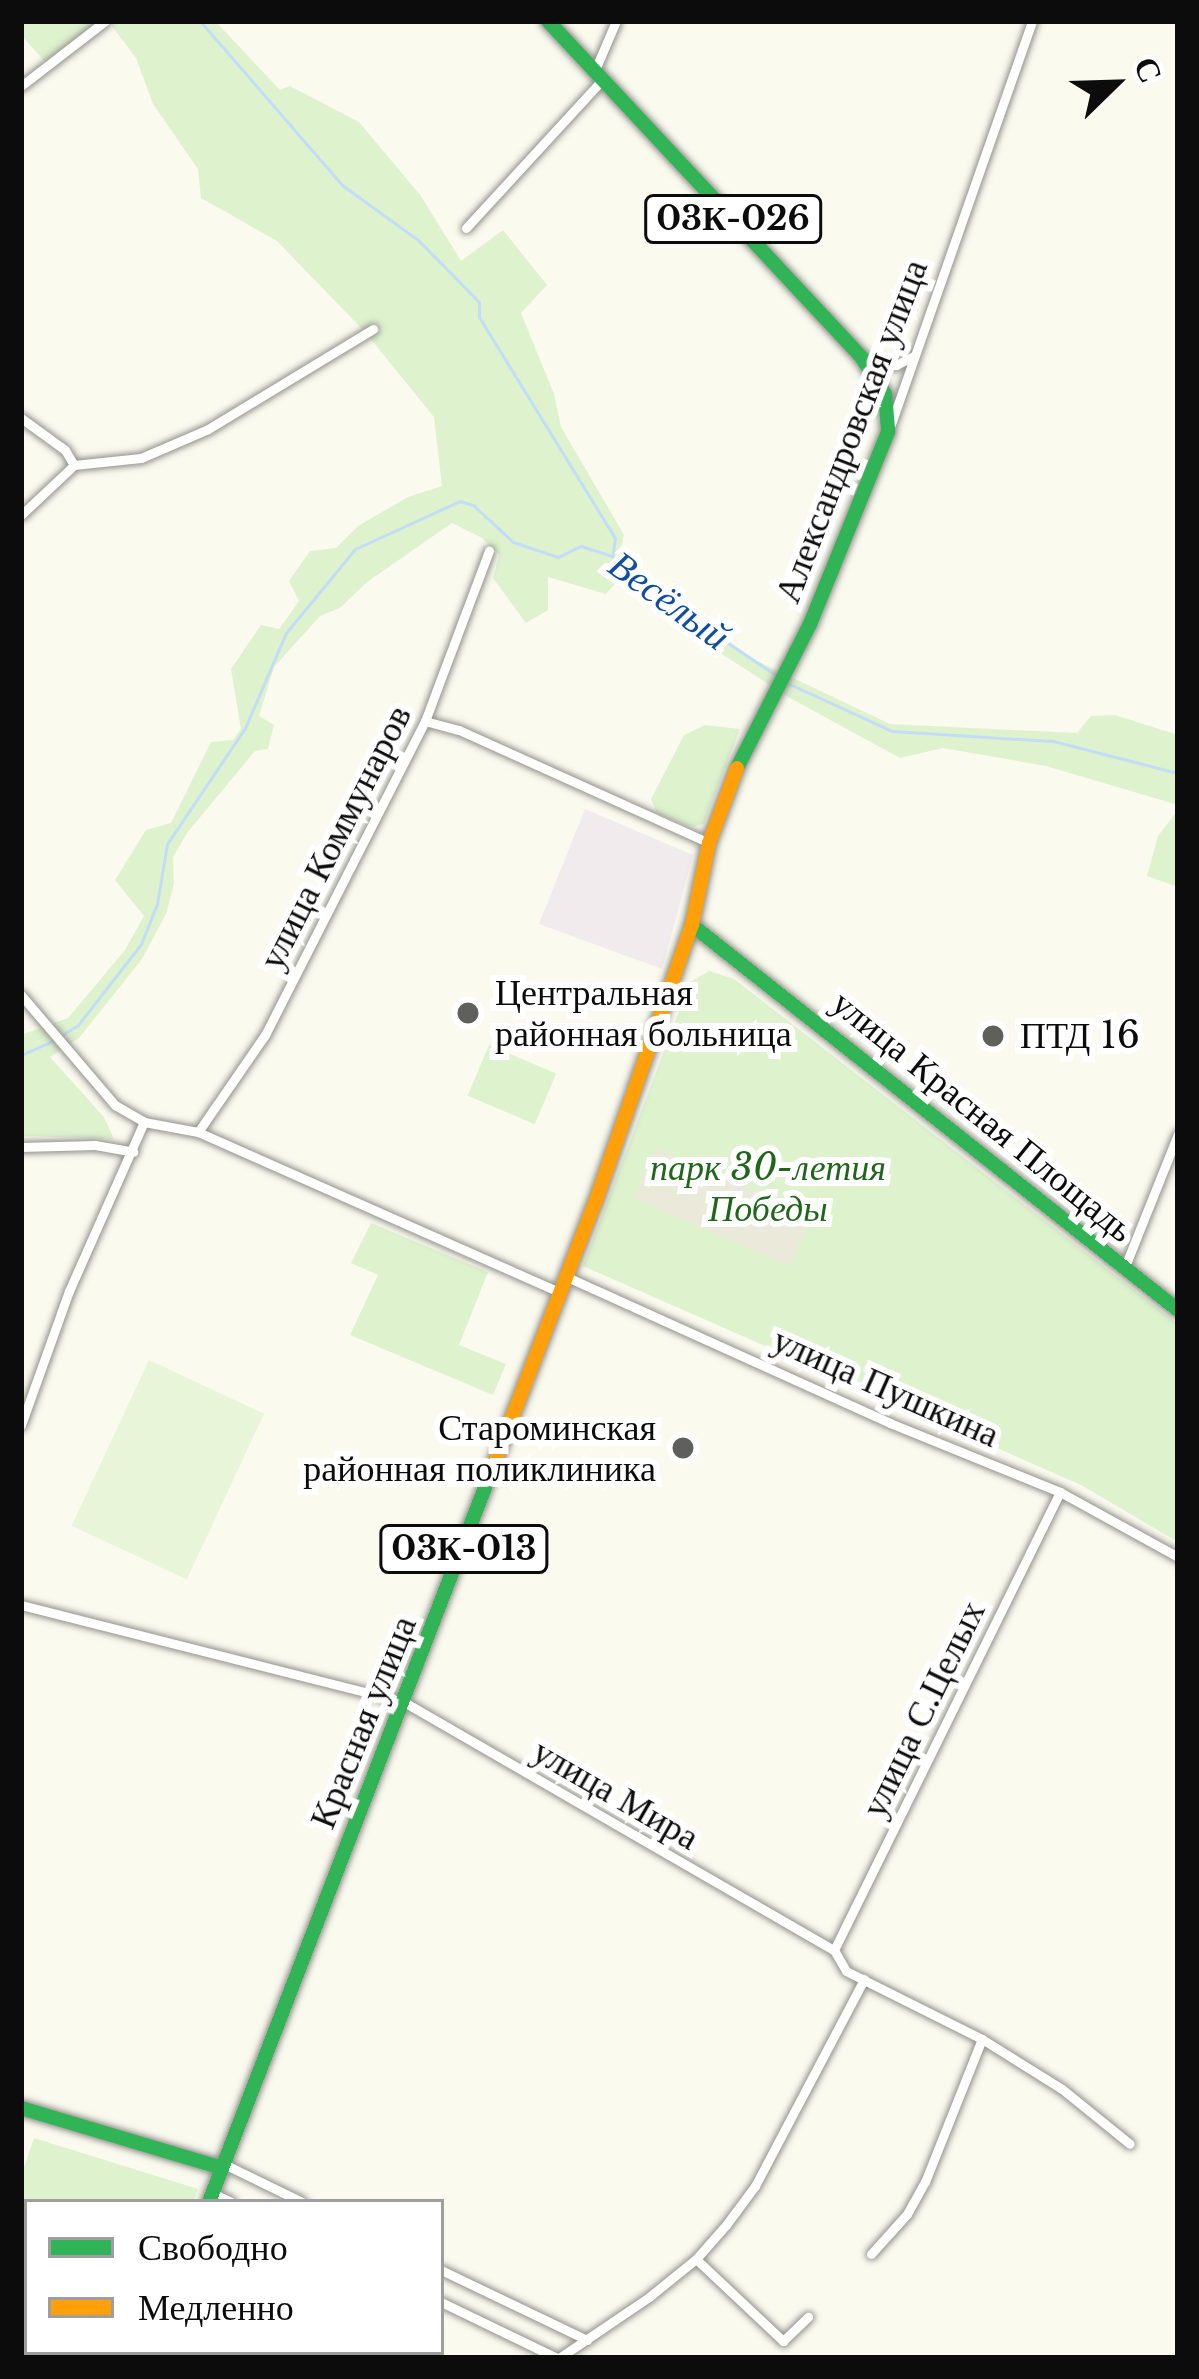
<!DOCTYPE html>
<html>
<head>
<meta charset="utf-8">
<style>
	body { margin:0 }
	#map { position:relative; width:1199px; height:2379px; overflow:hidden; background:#fafaef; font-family:"Libre Baskerville",serif }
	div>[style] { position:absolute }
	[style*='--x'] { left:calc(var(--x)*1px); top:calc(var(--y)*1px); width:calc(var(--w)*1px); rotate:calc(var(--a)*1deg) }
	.industrial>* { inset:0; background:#f2ebed }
	.green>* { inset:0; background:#def2ce; transform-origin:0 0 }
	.pitch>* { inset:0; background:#e9f5d8; transform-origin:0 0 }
	.plaza>* { inset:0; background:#eae9da; transform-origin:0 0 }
	.stream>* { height:3px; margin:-1.5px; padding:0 1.5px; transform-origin:1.5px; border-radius:1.5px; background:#c3ddf6 }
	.roads { filter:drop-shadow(0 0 3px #93938e) drop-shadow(0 0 3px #93938e) }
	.street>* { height:9px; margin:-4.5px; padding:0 4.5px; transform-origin:4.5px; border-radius:4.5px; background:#fefefd }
	.fast>* { height:14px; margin:-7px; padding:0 7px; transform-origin:7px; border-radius:7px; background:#30b455 }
	.slow>* { height:14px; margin:-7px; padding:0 7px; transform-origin:7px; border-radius:7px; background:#ff9f0a }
	.dots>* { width:33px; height:33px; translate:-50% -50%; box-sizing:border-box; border:6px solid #fff; border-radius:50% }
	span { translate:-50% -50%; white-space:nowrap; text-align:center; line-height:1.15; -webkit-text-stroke:12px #fff; paint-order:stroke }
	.shield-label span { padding:3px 9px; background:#fff; border:3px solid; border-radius:9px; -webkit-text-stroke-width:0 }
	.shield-label { font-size:33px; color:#0c0c0c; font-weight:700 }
	.street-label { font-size:36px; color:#0c0c0c }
	.poi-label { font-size:36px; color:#0c0c0c }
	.left { translate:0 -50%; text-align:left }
	.right { translate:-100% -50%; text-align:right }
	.park-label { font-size:36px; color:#1f651a; font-style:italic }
	.water-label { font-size:39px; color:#104da2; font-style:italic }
	.frame { position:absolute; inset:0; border:24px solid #0c0c0c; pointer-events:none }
	.legend { position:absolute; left:24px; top:2199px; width:420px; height:156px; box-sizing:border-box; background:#fff; border:3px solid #9e9e9e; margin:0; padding:15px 21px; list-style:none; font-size:36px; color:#0c0c0c }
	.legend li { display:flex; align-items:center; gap:24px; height:60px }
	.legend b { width:60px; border:3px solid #9e9e9e }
	.north { position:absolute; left:1055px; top:24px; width:120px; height:120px; -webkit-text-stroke:9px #fff; paint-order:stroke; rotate:67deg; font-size:33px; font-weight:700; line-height:48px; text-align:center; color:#0c0c0c }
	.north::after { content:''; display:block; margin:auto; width:42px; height:54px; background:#0c0c0c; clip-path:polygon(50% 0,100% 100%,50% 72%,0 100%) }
</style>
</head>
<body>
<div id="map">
	<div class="industrial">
		<i style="clip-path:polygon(585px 809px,693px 855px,662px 969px,539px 924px)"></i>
	</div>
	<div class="green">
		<i style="clip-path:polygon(21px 21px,105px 21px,48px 65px,21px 35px)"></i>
		<i style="clip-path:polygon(108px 21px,215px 21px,280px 90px,290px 86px,359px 122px,421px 196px,461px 261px,503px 230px,547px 285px,521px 313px,554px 394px,561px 427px,624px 535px,619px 557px,695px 617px,753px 659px,890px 724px,1077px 733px,1091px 716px,1115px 715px,1178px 735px,1178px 805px,1046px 766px,943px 748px,900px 758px,790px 698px,674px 623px,628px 586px,616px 583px,606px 594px,548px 577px,548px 610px,526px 623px,493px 578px,499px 555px,482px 538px,452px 523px,367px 582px,340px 608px,320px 616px,274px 667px,259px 716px,274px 725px,268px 749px,255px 751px,187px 833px,173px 857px,174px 884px,166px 914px,142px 959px,79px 1038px,50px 1057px,104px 1117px,114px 1139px,21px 1136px,21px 1035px,68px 1018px,125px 950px,144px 916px,115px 880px,146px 830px,171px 823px,211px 742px,233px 740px,241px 729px,231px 669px,261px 625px,279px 629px,299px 601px,289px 581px,310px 551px,336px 548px,358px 526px,408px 497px,442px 486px,434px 417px,365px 332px,277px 241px,201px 198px,198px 169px,153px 104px,136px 58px)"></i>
		<i style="clip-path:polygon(705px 725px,740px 729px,704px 824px,692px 827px,657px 813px,651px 799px,684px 735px)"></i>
		<i style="clip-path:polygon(1178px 810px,1178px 887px,1147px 876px,1158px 836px)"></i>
		<i style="clip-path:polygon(709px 971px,734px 979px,1178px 1324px,1178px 1542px,1081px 1485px,583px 1266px,690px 982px)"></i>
		<i style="left:489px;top:1045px;width:73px;height:55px;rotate:23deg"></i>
		<i style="clip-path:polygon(371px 1223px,488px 1272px,459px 1345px,506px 1364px,493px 1395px,350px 1335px,378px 1275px,351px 1263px)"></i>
		<i style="clip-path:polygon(34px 2138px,198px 2189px,193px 2202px,27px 2202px,27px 2352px,138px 2352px,136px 2358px,21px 2358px,21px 2176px)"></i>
	</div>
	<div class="pitch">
		<i style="left:149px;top:1360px;width:127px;height:183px;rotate:25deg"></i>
	</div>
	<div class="plaza">
		<i style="left:656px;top:1148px;width:170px;height:54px;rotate:24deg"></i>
	</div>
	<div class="stream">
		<i style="--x:200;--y:21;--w:217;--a:49.1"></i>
		<i style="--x:342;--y:185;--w:94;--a:35.9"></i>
		<i style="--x:418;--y:240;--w:87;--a:45.5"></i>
		<i style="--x:479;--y:302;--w:15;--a:90"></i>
		<i style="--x:479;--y:317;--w:259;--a:58.4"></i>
		<i style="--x:615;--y:538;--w:15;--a:98"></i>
		<i style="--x:785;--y:682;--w:118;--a:24.6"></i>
		<i style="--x:892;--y:731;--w:161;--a:3.6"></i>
		<i style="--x:1053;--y:741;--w:129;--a:14.4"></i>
		<i style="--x:60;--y:1036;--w:21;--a:-31"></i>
		<i style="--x:78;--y:1025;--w:103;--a:-52.1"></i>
		<i style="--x:141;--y:944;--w:43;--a:-68.2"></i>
		<i style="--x:157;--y:904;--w:61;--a:-80.5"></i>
		<i style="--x:167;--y:844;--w:140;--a:-56.1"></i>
		<i style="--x:245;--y:728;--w:103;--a:-66.7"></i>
		<i style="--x:286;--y:633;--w:109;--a:-50.6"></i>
		<i style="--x:355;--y:549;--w:115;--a:-24.6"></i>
		<i style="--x:460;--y:501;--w:14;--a:17"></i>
		<i style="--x:473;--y:505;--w:54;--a:42.8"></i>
		<i style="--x:513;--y:542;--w:47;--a:18.4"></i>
		<i style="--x:558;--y:557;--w:25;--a:-26"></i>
		<i style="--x:581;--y:546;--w:33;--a:18"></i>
		<i style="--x:612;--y:556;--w:56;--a:41.4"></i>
		<i style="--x:654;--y:593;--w:148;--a:34"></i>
		<i style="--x:21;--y:1055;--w:34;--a:-24"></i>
	</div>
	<div class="roads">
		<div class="street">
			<i style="--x:595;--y:70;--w:53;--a:-66.8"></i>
			<i style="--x:21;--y:86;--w:106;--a:-37.7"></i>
			<i style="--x:466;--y:228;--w:202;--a:-47.4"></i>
			<i style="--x:862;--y:358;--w:35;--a:12"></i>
			<i style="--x:896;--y:365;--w:20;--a:-27"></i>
			<i style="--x:21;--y:418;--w:54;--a:36"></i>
			<i style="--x:65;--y:450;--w:17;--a:59"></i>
			<i style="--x:891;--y:424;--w:427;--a:-70.7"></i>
			<i style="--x:21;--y:515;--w:73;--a:-43.3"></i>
			<i style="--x:74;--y:465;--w:67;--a:-6"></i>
			<i style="--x:141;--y:458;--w:73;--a:-23.4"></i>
			<i style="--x:208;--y:429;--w:193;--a:-31.2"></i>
			<i style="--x:425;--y:721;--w:35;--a:15"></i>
			<i style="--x:459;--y:730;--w:274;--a:24.3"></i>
			<i style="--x:21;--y:995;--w:145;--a:49.5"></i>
			<i style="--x:115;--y:1105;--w:34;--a:30"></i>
			<i style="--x:144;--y:1122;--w:55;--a:10.5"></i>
			<i style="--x:198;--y:1132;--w:397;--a:23.9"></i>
			<i style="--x:198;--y:1132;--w:118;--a:-55.4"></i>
			<i style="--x:265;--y:1035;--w:352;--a:-63"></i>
			<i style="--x:425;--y:721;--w:182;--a:-69.4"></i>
			<i style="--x:21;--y:1147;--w:74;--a:-1.5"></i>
			<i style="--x:95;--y:1145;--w:39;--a:10"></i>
			<i style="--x:1124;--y:1269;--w:145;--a:-68.2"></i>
			<i style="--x:567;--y:1277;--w:354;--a:24.3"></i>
			<i style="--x:890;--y:1423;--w:183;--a:22.1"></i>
			<i style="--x:1060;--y:1492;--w:135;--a:28.8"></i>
			<i style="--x:21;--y:1425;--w:142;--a:-70.3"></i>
			<i style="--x:69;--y:1291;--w:185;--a:-66.1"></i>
			<i style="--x:21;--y:1605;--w:395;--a:14.2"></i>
			<i style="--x:404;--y:1702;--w:496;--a:30"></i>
			<i style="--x:834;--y:1950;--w:24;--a:60"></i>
			<i style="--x:846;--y:1971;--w:152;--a:26.6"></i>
			<i style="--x:982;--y:2039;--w:94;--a:32"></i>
			<i style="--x:1062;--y:2089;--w:87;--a:39"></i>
			<i style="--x:834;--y:1950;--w:511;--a:-63.74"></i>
			<i style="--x:224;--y:2164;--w:87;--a:26"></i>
			<i style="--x:212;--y:2193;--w:21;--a:25"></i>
			<i style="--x:871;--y:2254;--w:54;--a:-48"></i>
			<i style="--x:907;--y:2214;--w:37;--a:-61"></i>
			<i style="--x:925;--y:2182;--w:154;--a:-68.3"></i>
			<i style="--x:696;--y:2259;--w:120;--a:43.3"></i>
			<i style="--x:783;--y:2341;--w:35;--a:-44"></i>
			<i style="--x:441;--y:2270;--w:162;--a:25.6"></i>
			<i style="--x:441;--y:2302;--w:129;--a:25.8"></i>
			<i style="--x:559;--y:2358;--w:109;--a:-34.1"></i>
			<i style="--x:649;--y:2297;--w:60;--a:-39"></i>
			<i style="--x:696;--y:2259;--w:45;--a:-48.6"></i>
			<i style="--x:726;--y:2225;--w:49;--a:-53.4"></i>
			<i style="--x:755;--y:2186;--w:234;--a:-62.2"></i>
		</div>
		<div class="fast">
			<i style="--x:548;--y:21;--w:461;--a:47"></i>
			<i style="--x:862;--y:358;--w:43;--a:57.4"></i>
			<i style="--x:885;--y:394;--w:38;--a:85"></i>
			<i style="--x:888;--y:432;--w:207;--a:112.1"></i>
			<i style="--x:810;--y:624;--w:161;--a:116.9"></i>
			<i style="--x:692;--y:925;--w:620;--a:38.39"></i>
			<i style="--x:21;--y:2108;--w:210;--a:16.6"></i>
			<i style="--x:209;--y:2202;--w:797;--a:-68.88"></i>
			<i style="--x:150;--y:2358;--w:6;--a:-72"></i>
		</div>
		<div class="slow">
			<i style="--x:496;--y:1459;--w:274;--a:-68.9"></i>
			<i style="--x:595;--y:1203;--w:294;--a:-70.8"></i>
			<i style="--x:692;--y:925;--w:84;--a:-78.3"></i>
			<i style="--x:709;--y:843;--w:80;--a:-69.5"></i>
		</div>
	</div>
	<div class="dots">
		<i style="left:468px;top:1013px;background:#5f5f5b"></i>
		<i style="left:993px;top:1036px;background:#5f5f5b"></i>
		<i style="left:683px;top:1448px;background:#5f5f5b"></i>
	</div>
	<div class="shield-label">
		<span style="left:733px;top:219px">03К-026</span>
		<span style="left:464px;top:1549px">03К-013</span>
	</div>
	<div class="street-label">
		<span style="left:851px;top:431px;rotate:-69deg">Александровская улица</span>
		<span style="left:335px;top:837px;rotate:-63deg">улица Коммунаров</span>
		<span style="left:983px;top:1116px;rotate:39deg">улица Красная Площадь</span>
		<span style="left:886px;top:1387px;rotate:24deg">улица Пушкина</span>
		<span style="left:923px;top:1709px;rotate:-64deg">улица С.Целых</span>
		<span style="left:363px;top:1722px;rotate:-68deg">Красная улица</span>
		<span style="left:616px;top:1794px;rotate:30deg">улица Мира</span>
	</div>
	<div class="poi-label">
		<span class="left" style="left:495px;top:1013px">Центральная<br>районная больница</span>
		<span class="left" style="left:1020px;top:1036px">ПТД 16</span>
		<span class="right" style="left:656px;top:1448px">Староминская<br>районная поликлиника</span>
	</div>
	<div class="park-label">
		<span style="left:768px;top:1188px">парк 30-летия<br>Победы</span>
	</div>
	<div class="water-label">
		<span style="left:669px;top:601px;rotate:36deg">Весёлый</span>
	</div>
	<div class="frame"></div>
	<ul class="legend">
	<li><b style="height:15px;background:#30b455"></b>Свободно</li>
	<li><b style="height:15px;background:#ff9f0a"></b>Медленно</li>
	</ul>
	<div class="north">С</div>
</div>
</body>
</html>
